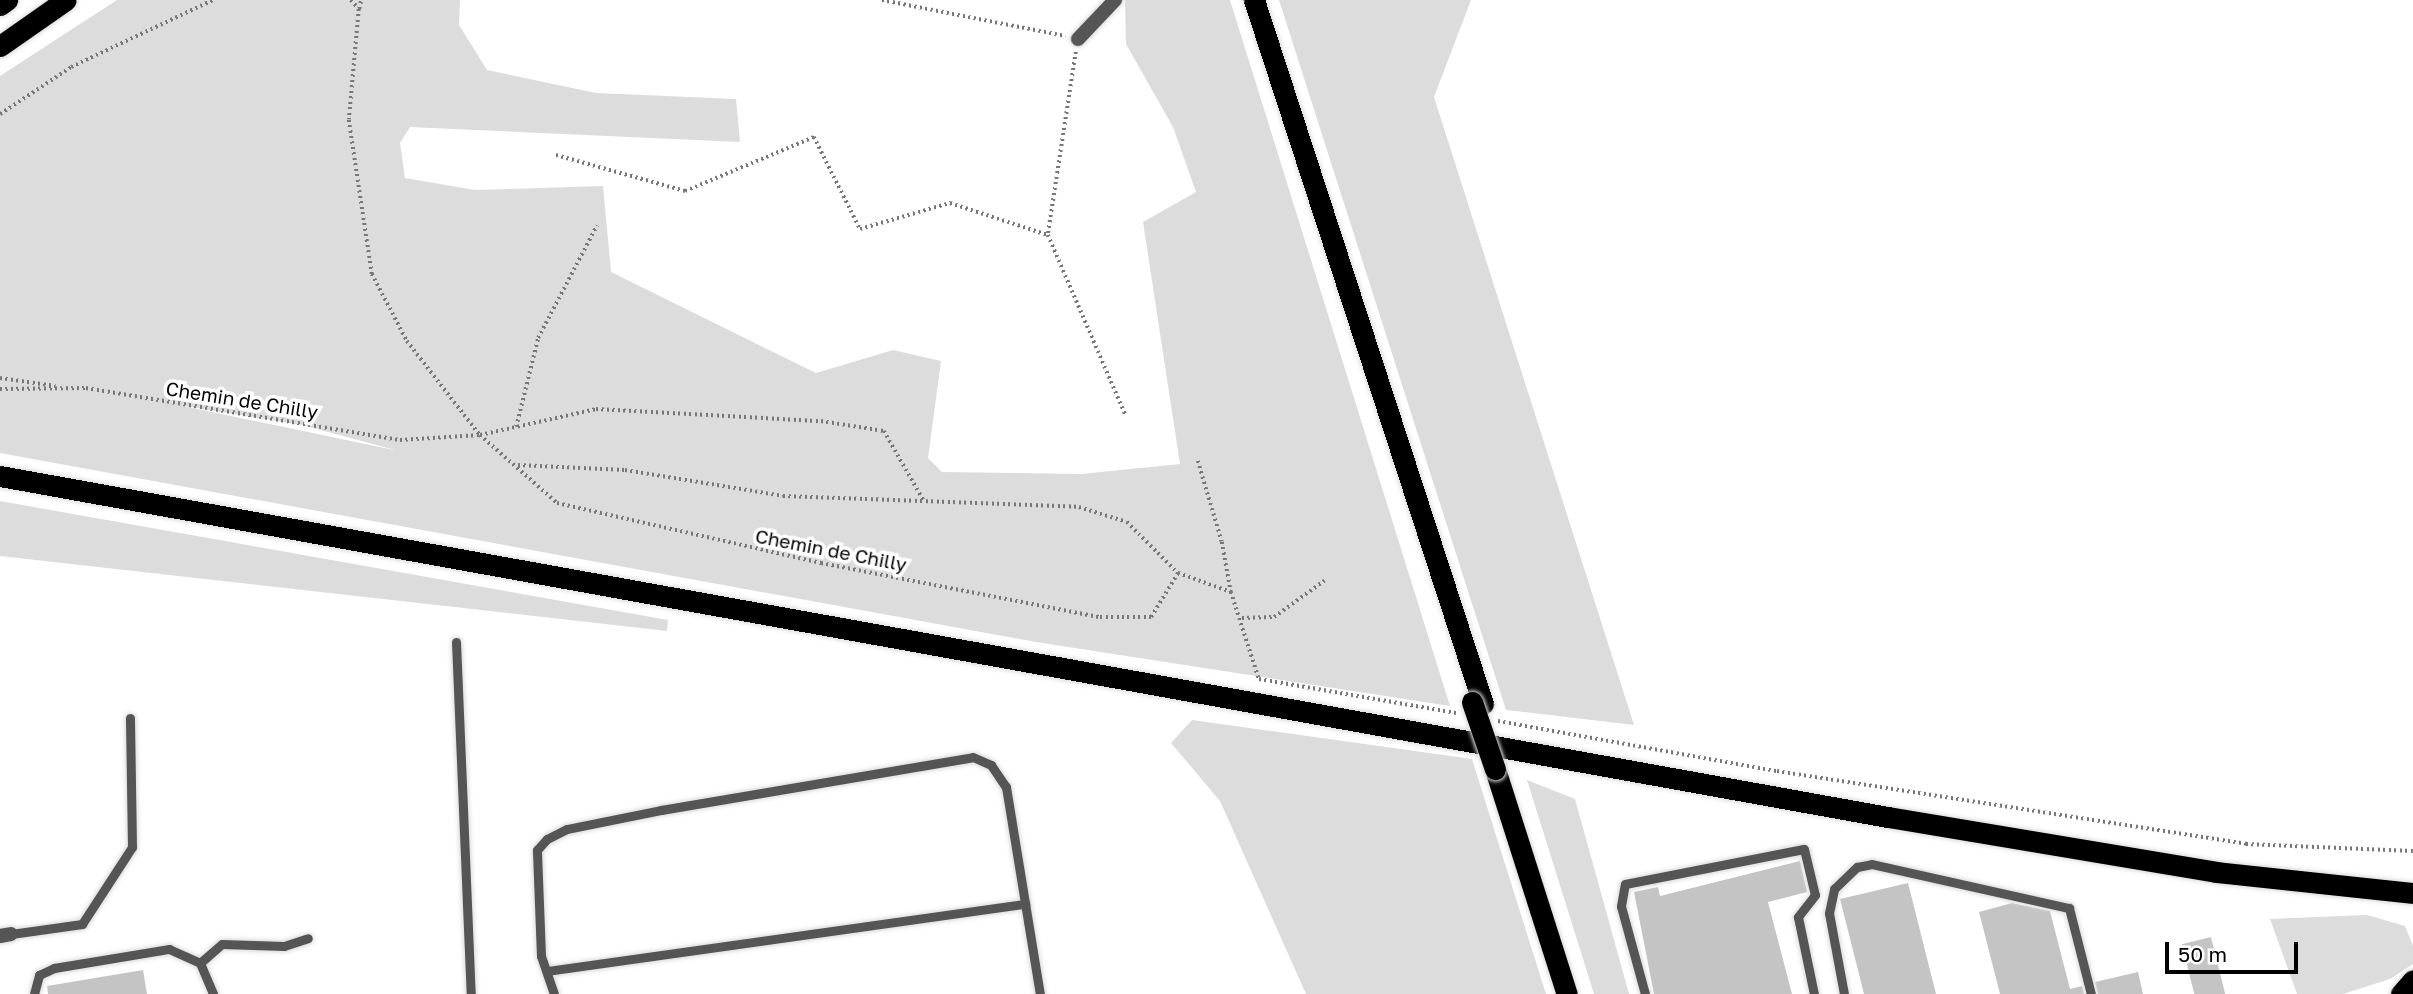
<!DOCTYPE html>
<html>
<head>
<meta charset="utf-8">
<style>
	body { margin:0 }
	#map { position:relative; width:2413px; height:994px; overflow:hidden; background:#fff; font-family:"Golos Text",sans-serif }
	div>[style] { position:absolute }
	[style*='--x'] { left:calc(var(--x)*1px); top:calc(var(--y)*1px); width:calc(var(--w)*1px); rotate:calc(var(--a)*1deg) }
	.green>* { inset:0; background:#dcdcdc }
	.building>* { inset:0; background:#c4c4c4; transform-origin:0 0 }
	.path>* { height:3.5px; margin-top:-1.75px; transform-origin:0; background:repeating-linear-gradient(90deg,#777 0 2px,transparent 0 5.5px) }
	.roads { filter:drop-shadow(0 0 2px #dbdbdb) drop-shadow(0 0 2px #dbdbdb) }
	.lane>* { height:9px; margin:-4.5px; padding:0 4.5px; transform-origin:4.5px; border-radius:4.5px; background:#555 }
	.street>* { height:14px; margin:-7px; padding:0 7px; transform-origin:7px; border-radius:7px; background:#555 }
	.highway>* { height:21px; margin:-10.5px; padding:0 10.5px; transform-origin:10.5px; border-radius:10.5px; background:#000 }
	.bridges { filter:drop-shadow(0 0 2px #dbdbdb) drop-shadow(0 0 2px #dbdbdb) }
	.highway-bridge>* { height:21px; margin:-10.5px; padding:0 10.5px; transform-origin:10.5px; border-radius:10.5px; background:#000 }
	span { translate:-50% -50%; white-space:nowrap; text-align:center; line-height:1.15; -webkit-text-stroke:7px #fff; paint-order:stroke }
	.street-label { font-size:19px; color:#000 }
	.scale { position:absolute; left:2165px; top:942px; width:133px; height:32px; box-sizing:border-box; border:4px solid #000; border-top:0; padding-left:9px; font-size:21px; line-height:24px; white-space:nowrap; color:#000; -webkit-text-stroke:5px #fff; paint-order:stroke }
</style>
</head>
<body>
<div id="map">
	<div class="green">
		<i style="clip-path:polygon(evenodd,117px 0,460px 0,459px 25px,487px 70px,596px 93px,736px 99px,740px 142px,410px 127px,400px 143px,405px 178px,475px 190px,603px 186px,611px 272px,816px 373px,893px 350px,941px 361px,928px 458px,942px 472px,1081px 474px,1180px 464px,1143px 222px,1196px 192px,1173px 127px,1126px 44px,1125px 0,1230px 0,1450px 706px,1036px 642px,0 453px,0 76px,117px 0,178px 405px,302px 425px,395px 450px,394px 450px,178px 405px)"></i>
		<i style="clip-path:polygon(1279px 0,1471px 0,1434px 97px,1634px 725px,1506px 710px)"></i>
		<i style="clip-path:polygon(0 501px,668px 620px,667px 631px,0 556px)"></i>
		<i style="clip-path:polygon(1192px 720px,1472px 759px,1546px 994px,1306px 994px,1220px 801px,1171px 743px)"></i>
		<i style="clip-path:polygon(1527px 780px,1575px 799px,1629px 994px,1594px 994px)"></i>
		<i style="clip-path:polygon(2367px 915px,2405px 926px,2413px 946px,2413px 964px,2390px 979px,2343px 994px,2297px 994px,2270px 919px)"></i>
	</div>
	<div class="building">
		<i style="clip-path:polygon(1800px 861px,1807px 892px,1768px 902px,1792px 994px,1654px 994px,1634px 892px,1658px 887px,1660px 896px)"></i>
		<i style="clip-path:polygon(1908px 883px,1936px 994px,1864px 994px,1840px 899px)"></i>
		<i style="clip-path:polygon(2012px 903px,2050px 911px,2070px 989px,2082px 986px,2084px 994px,2000px 994px,1979px 912px)"></i>
		<i style="left:2211px;top:937px;width:59px;height:30px;rotate:76deg"></i>
		<i style="clip-path:polygon(143px 970px,147px 994px,48px 994px,47px 986px)"></i>
		<i style="clip-path:polygon(2138px 972px,2143px 994px,2098px 994px,2095px 982px)"></i>
	</div>
	<div class="path">
		<i style="--x:351;--y:0;--w:12;--a:48"></i>
		<i style="--x:359;--y:9;--w:111;--a:95.1"></i>
		<i style="--x:349;--y:120;--w:156;--a:81.5"></i>
		<i style="--x:372;--y:274;--w:76;--a:62.4"></i>
		<i style="--x:407;--y:341;--w:119;--a:52.2"></i>
		<i style="--x:480;--y:435;--w:119;--a:-12.6"></i>
		<i style="--x:596;--y:409;--w:225;--a:3.1"></i>
		<i style="--x:821;--y:421;--w:64;--a:9"></i>
		<i style="--x:884;--y:431;--w:81;--a:60.3"></i>
		<i style="--x:882;--y:0;--w:187;--a:11.1"></i>
		<i style="--x:359;--y:9;--w:9;--a:-77"></i>
		<i style="--x:1076;--y:52;--w:185;--a:98.7"></i>
		<i style="--x:1048;--y:235;--w:197;--a:66.7"></i>
		<i style="--x:0;--y:114;--w:85;--a:-33.5"></i>
		<i style="--x:71;--y:67;--w:157;--a:-25.3"></i>
		<i style="--x:556;--y:155;--w:134;--a:15.6"></i>
		<i style="--x:685;--y:191;--w:140;--a:-22.7"></i>
		<i style="--x:814;--y:137;--w:103;--a:63.4"></i>
		<i style="--x:860;--y:229;--w:94;--a:-16.1"></i>
		<i style="--x:950;--y:203;--w:103;--a:18.1"></i>
		<i style="--x:0;--y:378;--w:56;--a:8.3"></i>
		<i style="--x:0;--y:389;--w:86;--a:-0.7"></i>
		<i style="--x:86;--y:388;--w:318;--a:9.4"></i>
		<i style="--x:400;--y:440;--w:80;--a:-3.6"></i>
		<i style="--x:480;--y:435;--w:103;--a:41.4"></i>
		<i style="--x:557;--y:503;--w:271;--a:12.8"></i>
		<i style="--x:821;--y:563;--w:284;--a:11"></i>
		<i style="--x:1100;--y:617;--w:51;--a:0"></i>
		<i style="--x:1151;--y:617;--w:52;--a:-58.5"></i>
		<i style="--x:516;--y:427;--w:92;--a:-76.1"></i>
		<i style="--x:538;--y:338;--w:127;--a:-62.4"></i>
		<i style="--x:1198;--y:461;--w:84;--a:73.5"></i>
		<i style="--x:1222;--y:542;--w:51;--a:79.8"></i>
		<i style="--x:518;--y:465;--w:107;--a:2.7"></i>
		<i style="--x:625;--y:470;--w:160;--a:9.3"></i>
		<i style="--x:783;--y:496;--w:296;--a:2.1"></i>
		<i style="--x:1079;--y:507;--w:50;--a:17.4"></i>
		<i style="--x:1127;--y:522;--w:72;--a:45"></i>
		<i style="--x:1178;--y:573;--w:56;--a:19.7"></i>
		<i style="--x:1231;--y:592;--w:91;--a:72.2"></i>
		<i style="--x:1259;--y:679;--w:200;--a:9.8"></i>
		<i style="--x:1242;--y:618;--w:32;--a:-2"></i>
		<i style="--x:1274;--y:617;--w:62;--a:-35.8"></i>
		<i style="--x:1498;--y:721;--w:283;--a:10.2"></i>
		<i style="--x:1777;--y:771;--w:475;--a:8.8"></i>
		<i style="--x:2246;--y:844;--w:167;--a:2.4"></i>
	</div>
	<div class="roads">
		<div class="lane">
			<i style="--x:456;--y:642;--w:352;--a:87.6"></i>
			<i style="--x:11;--y:934;--w:72;--a:-8"></i>
			<i style="--x:82;--y:924;--w:92;--a:-57"></i>
			<i style="--x:132;--y:847;--w:129;--a:-90.9"></i>
			<i style="--x:200;--y:963;--w:29;--a:-41"></i>
			<i style="--x:222;--y:944;--w:62;--a:1.8"></i>
			<i style="--x:284;--y:946;--w:25;--a:-18"></i>
			<i style="--x:547;--y:971;--w:483;--a:-8"></i>
			<i style="--x:34;--y:994;--w:20;--a:-75"></i>
			<i style="--x:39;--y:975;--w:17;--a:-25"></i>
			<i style="--x:54;--y:968;--w:117;--a:-9.4"></i>
			<i style="--x:169;--y:949;--w:34;--a:24"></i>
			<i style="--x:200;--y:963;--w:34;--a:67"></i>
			<i style="--x:554;--y:994;--w:40;--a:-108.9"></i>
			<i style="--x:541;--y:956;--w:106;--a:-92.2"></i>
			<i style="--x:537;--y:850;--w:15;--a:-48"></i>
			<i style="--x:547;--y:839;--w:22;--a:-27"></i>
			<i style="--x:567;--y:829;--w:96;--a:-11.4"></i>
			<i style="--x:661;--y:810;--w:316;--a:-9.6"></i>
			<i style="--x:973;--y:757;--w:20;--a:24"></i>
			<i style="--x:991;--y:765;--w:27;--a:56"></i>
			<i style="--x:1006;--y:787;--w:210;--a:80.7"></i>
			<i style="--x:1645;--y:994;--w:91;--a:-105.3"></i>
			<i style="--x:1621;--y:906;--w:22;--a:-80"></i>
			<i style="--x:1625;--y:884;--w:182;--a:-11.1"></i>
			<i style="--x:1804;--y:849;--w:47;--a:76.6"></i>
			<i style="--x:1815;--y:895;--w:28;--a:128"></i>
			<i style="--x:1798;--y:917;--w:79;--a:78.3"></i>
			<i style="--x:1844;--y:994;--w:82;--a:-100.5"></i>
			<i style="--x:1829;--y:913;--w:25;--a:-78"></i>
			<i style="--x:1834;--y:889;--w:32;--a:-44"></i>
			<i style="--x:1857;--y:867;--w:15;--a:-11"></i>
			<i style="--x:1872;--y:864;--w:202;--a:12.6"></i>
			<i style="--x:2069;--y:908;--w:89;--a:75.7"></i>
		</div>
		<div class="street">
			<i style="--x:1078;--y:39;--w:54;--a:-46.5"></i>
			<i style="--x:0;--y:936;--w:11;--a:-10"></i>
		</div>
		<div class="highway">
			<i style="--x:1254;--y:0;--w:740;--a:71.98"></i>
			<i style="--x:0;--y:5;--w:9;--a:-36"></i>
			<i style="--x:0;--y:46;--w:80;--a:-34.9"></i>
			<i style="--x:0;--y:476;--w:1919;--a:10.24"></i>
			<i style="--x:1888;--y:817;--w:333;--a:9.5"></i>
			<i style="--x:2216;--y:872;--w:198;--a:6.1"></i>
			<i style="--x:1495;--y:769;--w:236;--a:72.3"></i>
			<i style="--x:2401;--y:994;--w:18;--a:-49"></i>
		</div>
	</div>
	<div class="bridges">
		<div class="highway-bridge">
			<i style="--x:1472;--y:702;--w:71;--a:71.1"></i>
		</div>
	</div>
	<div class="street-label">
		<span style="left:242px;top:400px;rotate:9deg">Chemin de Chilly</span>
		<span style="left:831px;top:550px;rotate:11deg">Chemin de Chilly</span>
	</div>
	<div class="scale">50 m</div>
</div>
</body>
</html>
